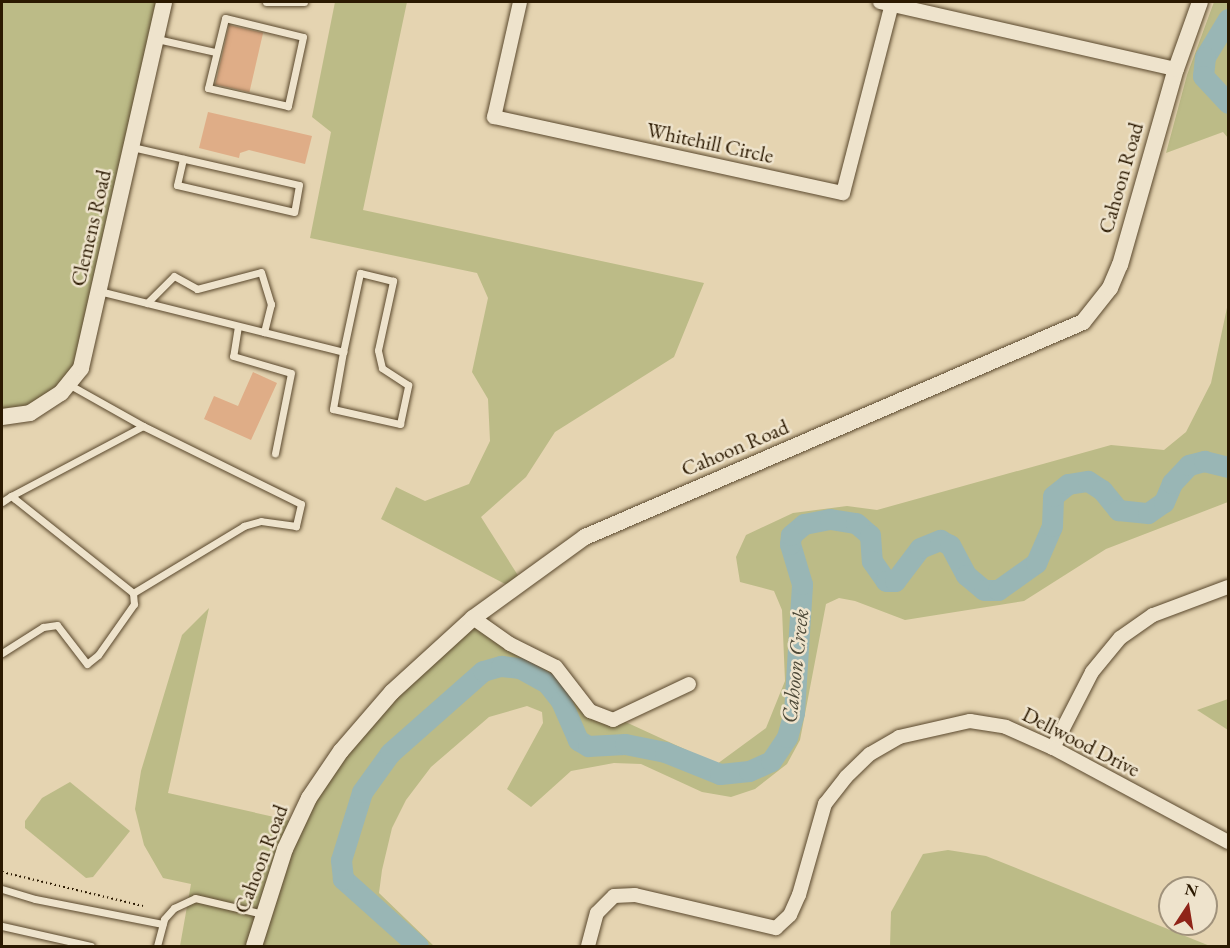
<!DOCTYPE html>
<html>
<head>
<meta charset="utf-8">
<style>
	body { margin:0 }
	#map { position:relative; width:1230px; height:948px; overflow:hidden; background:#e5d4b1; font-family:"EB Garamond",serif }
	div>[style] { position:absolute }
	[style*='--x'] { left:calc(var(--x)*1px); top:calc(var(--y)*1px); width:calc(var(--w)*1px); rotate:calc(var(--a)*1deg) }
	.green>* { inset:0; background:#bcbb87 }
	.river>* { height:21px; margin:-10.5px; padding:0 10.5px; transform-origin:10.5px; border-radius:10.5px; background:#99b6b5 }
	.building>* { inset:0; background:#dfad87; transform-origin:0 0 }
	.path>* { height:2px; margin-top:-1px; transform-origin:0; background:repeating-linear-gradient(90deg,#2b1901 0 1.5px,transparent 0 4.5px) }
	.roads { filter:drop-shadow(0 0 2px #5a482d) drop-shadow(0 0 2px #5a482d) }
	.service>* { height:7px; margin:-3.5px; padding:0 3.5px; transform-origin:3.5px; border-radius:3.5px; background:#eee3cc }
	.minor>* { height:14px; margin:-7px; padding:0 7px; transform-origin:7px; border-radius:7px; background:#eee3cc }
	.tertiary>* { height:16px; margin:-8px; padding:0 8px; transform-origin:8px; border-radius:8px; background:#eee3cc }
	span { translate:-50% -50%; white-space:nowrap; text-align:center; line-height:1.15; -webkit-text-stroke:5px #eee3cc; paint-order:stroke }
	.street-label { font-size:21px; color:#2b1901 }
	.water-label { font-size:22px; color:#4c4837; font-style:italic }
	.frame { position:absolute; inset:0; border:3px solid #2b1901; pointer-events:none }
	.north { position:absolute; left:1158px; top:876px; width:60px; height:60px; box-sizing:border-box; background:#eee3cc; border:2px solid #a0927b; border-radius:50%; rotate:12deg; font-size:16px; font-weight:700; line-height:24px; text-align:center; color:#2b1901 }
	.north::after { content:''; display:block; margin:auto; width:21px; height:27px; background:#8f2418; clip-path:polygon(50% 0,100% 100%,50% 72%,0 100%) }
</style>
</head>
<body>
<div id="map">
	<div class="green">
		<i style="clip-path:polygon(2px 2px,157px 2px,76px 365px,61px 386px,28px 408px,2px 411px)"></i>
		<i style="clip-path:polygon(335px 2px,407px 2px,363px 210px,704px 283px,674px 357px,555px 432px,526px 477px,481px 517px,519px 577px,507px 585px,381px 519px,396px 487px,425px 501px,469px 484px,490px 441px,488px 399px,472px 372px,488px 298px,477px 273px,310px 238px,331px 132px,312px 117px)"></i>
		<i style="clip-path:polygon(1214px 2px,1228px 2px,1228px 138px,1223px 132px,1166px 153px,1187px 75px)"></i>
		<i style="clip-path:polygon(1228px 303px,1228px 502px,1106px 549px,1024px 601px,905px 620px,855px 601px,839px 598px,826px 604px,800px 740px,787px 764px,755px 789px,731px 797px,702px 792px,641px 764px,614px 763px,571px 771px,531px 807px,507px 789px,543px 723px,542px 712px,527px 706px,489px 717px,431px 767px,406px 800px,392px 828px,382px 870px,379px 893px,434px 946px,180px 946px,191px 884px,163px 878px,144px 845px,135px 809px,141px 771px,182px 635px,209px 608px,168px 793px,292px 821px,313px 784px,473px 612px,518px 641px,593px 707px,717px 764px,766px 728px,785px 681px,782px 610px,774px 591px,740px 582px,736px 557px,746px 535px,793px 513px,847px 506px,877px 510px,1111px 445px,1164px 450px,1186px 432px,1211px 383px)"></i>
		<i style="clip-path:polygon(1228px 699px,1228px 730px,1197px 710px)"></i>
		<i style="clip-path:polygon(70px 782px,130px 831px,93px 877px,86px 878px,25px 828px,25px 821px,42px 798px)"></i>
		<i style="clip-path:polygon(948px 850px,986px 856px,1210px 946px,890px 946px,891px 912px,923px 854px)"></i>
	</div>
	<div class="river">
		<i style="--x:1228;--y:19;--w:44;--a:121.2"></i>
		<i style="--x:1205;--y:57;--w:19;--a:96"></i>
		<i style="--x:1203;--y:76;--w:37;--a:47"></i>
		<i style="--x:418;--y:946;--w:101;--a:-138.2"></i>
		<i style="--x:343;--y:879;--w:19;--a:-96"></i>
		<i style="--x:341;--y:860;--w:71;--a:-72.8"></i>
		<i style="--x:362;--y:792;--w:48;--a:-54.3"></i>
		<i style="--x:390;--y:753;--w:124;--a:-41.4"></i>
		<i style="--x:483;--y:671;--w:19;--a:-16"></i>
		<i style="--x:501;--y:666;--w:19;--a:6"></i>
		<i style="--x:520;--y:668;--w:31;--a:29"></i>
		<i style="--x:547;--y:683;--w:23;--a:52"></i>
		<i style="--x:561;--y:701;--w:43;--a:66.4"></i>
		<i style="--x:578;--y:740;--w:12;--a:31"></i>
		<i style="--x:588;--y:746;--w:37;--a:-3"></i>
		<i style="--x:625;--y:744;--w:41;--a:11.3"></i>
		<i style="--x:665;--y:752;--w:59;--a:21.8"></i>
		<i style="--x:720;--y:774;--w:29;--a:-6"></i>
		<i style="--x:749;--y:771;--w:24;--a:-24"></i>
		<i style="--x:771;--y:761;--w:29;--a:-56"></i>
		<i style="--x:787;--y:737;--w:26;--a:-74"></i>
		<i style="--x:794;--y:712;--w:128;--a:-86.4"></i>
		<i style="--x:802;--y:584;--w:42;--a:-106.7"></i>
		<i style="--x:790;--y:544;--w:9;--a:-84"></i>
		<i style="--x:791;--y:535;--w:17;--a:-40"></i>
		<i style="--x:804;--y:524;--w:26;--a:-11"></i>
		<i style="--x:830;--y:519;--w:26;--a:9"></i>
		<i style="--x:856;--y:523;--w:18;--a:41"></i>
		<i style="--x:870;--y:535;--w:26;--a:86"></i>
		<i style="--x:872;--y:561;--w:24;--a:55"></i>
		<i style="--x:886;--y:581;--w:9;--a:0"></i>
		<i style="--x:895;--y:581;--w:41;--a:-52.9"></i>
		<i style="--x:920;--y:548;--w:22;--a:-22"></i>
		<i style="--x:940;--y:540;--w:11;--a:27"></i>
		<i style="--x:950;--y:545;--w:34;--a:62"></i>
		<i style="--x:966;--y:575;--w:23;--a:40"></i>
		<i style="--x:984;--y:590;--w:14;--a:0"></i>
		<i style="--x:998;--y:590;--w:47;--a:-35.4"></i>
		<i style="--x:1036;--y:563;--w:40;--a:-66.6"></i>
		<i style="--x:1052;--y:526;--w:30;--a:-88"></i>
		<i style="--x:1053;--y:496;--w:19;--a:-39"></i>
		<i style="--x:1068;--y:484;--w:20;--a:-9"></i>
		<i style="--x:1088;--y:481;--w:17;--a:33"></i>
		<i style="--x:1102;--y:490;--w:26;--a:51"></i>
		<i style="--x:1118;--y:510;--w:30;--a:6"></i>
		<i style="--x:1148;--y:513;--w:19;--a:-35"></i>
		<i style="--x:1164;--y:502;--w:21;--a:-67"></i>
		<i style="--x:1172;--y:483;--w:25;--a:-47"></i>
		<i style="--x:1189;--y:465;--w:16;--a:-15"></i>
		<i style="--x:1204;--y:461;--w:25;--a:14"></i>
	</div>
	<div class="building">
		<i style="left:229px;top:25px;width:35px;height:61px;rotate:13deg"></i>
		<i style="clip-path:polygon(208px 112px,312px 136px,305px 164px,249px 150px,240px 153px,239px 158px,199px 148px)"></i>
		<i style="clip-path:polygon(253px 372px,277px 383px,251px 440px,204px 419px,214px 396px,238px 406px)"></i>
	</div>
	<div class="path">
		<i style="--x:2;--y:872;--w:145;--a:13.6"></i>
	</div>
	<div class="roads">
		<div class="service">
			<i style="--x:266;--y:2;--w:38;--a:0"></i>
			<i style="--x:225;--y:18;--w:80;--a:13.7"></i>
			<i style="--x:303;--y:37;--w:71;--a:102.3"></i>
			<i style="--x:288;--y:106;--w:82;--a:-167.3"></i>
			<i style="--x:208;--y:88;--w:72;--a:-76.3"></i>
			<i style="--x:157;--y:39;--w:59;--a:12.6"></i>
			<i style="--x:132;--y:147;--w:171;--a:12.8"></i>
			<i style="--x:299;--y:185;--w:27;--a:100"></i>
			<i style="--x:294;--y:212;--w:120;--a:-167"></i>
			<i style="--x:177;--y:185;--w:27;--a:-77"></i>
			<i style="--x:99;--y:291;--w:252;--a:14"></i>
			<i style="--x:343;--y:352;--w:58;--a:100"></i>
			<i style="--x:333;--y:409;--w:69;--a:12.6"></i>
			<i style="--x:400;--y:424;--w:40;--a:-78"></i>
			<i style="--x:408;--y:385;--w:31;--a:-147"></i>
			<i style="--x:382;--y:368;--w:18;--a:-103"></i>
			<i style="--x:378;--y:350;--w:71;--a:-77.7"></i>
			<i style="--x:393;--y:281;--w:34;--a:-166"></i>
			<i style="--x:360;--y:273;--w:81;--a:102.1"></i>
			<i style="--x:147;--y:303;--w:38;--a:-45"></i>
			<i style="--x:174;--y:276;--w:26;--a:29"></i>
			<i style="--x:197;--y:289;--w:66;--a:-14.9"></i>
			<i style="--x:261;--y:272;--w:34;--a:73"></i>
			<i style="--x:271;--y:304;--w:29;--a:104"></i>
			<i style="--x:238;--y:326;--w:30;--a:99"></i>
			<i style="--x:233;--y:356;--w:60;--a:16.3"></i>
			<i style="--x:291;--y:373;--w:82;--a:101.3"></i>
			<i style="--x:70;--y:385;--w:84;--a:29.3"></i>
			<i style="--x:11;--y:496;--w:149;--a:-27.9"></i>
			<i style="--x:143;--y:426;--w:176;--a:26.3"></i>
			<i style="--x:301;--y:504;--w:23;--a:103"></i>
			<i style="--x:296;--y:526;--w:35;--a:-172"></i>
			<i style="--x:261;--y:521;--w:18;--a:164"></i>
			<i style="--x:244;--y:526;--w:130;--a:148.9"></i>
			<i style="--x:2;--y:502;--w:11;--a:-34"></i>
			<i style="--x:11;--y:496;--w:5;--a:37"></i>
			<i style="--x:15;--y:499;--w:151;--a:38.5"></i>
			<i style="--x:133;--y:593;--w:11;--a:85"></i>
			<i style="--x:134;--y:604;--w:62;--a:125.2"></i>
			<i style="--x:98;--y:655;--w:14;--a:141"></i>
			<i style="--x:87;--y:664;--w:49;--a:-127.6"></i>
			<i style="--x:57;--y:625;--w:14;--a:172"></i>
			<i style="--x:43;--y:627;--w:49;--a:147.6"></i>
			<i style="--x:2;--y:889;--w:34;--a:17"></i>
			<i style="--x:35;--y:899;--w:130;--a:11.1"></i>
			<i style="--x:2;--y:926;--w:91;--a:12.7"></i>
			<i style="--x:157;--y:946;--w:28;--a:-75"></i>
			<i style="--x:164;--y:919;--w:15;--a:-48"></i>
			<i style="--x:174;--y:908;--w:23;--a:-25"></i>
			<i style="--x:195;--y:898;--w:70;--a:13.2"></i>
		</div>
		<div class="minor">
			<i style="--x:520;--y:2;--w:118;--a:102.7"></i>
			<i style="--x:494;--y:117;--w:357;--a:12.3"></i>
			<i style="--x:843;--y:193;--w:195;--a:-75.5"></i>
			<i style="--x:880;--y:2;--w:303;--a:12.8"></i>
			<i style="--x:473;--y:618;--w:45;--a:35.1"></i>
			<i style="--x:510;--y:644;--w:51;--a:26.6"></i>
			<i style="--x:556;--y:667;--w:56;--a:52.3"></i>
			<i style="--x:590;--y:711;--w:25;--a:21"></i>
			<i style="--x:613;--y:720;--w:84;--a:-25.3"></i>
			<i style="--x:1053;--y:748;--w:85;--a:-62.8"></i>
			<i style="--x:1092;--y:672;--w:44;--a:-50.5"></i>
			<i style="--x:1120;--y:638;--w:40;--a:-34.9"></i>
			<i style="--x:1153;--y:615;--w:80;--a:-20.5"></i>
			<i style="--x:588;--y:946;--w:34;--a:-75"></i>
			<i style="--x:597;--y:913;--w:24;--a:-45"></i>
			<i style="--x:614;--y:896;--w:21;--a:-3"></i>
			<i style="--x:635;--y:895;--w:145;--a:13.2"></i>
			<i style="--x:776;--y:928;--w:19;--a:-43"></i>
			<i style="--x:790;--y:915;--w:22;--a:-66"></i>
			<i style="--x:799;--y:895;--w:95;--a:-74.1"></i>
			<i style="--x:825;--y:804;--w:34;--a:-52"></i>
			<i style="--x:846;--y:777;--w:33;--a:-44"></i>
			<i style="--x:870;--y:754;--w:34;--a:-30"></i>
			<i style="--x:899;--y:737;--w:73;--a:-12.7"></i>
			<i style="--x:970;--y:721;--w:36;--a:9"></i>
			<i style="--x:1006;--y:727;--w:51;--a:24.1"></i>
			<i style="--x:1053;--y:748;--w:199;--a:28.2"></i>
		</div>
		<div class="tertiary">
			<i style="--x:2;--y:417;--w:28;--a:-8"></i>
			<i style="--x:30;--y:413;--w:37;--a:-33"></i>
			<i style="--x:61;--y:393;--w:32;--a:-51"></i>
			<i style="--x:81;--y:368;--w:375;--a:-77.2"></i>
			<i style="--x:254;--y:946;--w:102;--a:-72.3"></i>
			<i style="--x:285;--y:849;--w:56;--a:-64.8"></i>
			<i style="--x:309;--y:798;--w:57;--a:-55.8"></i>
			<i style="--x:341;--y:751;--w:78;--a:-49.2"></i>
			<i style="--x:392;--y:692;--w:110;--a:-42.4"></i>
			<i style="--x:473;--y:618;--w:138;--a:-35.9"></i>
			<i style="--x:585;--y:537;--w:542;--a:-23.35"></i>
			<i style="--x:1083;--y:322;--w:43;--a:-51.5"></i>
			<i style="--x:1110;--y:288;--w:25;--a:-67"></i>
			<i style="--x:1120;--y:265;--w:204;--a:-74.1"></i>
			<i style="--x:1176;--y:69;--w:71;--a:-70.3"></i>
		</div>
	</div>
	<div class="street-label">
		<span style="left:710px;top:143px;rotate:12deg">Whitehill Circle</span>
		<span style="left:1121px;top:178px;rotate:-74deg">Cahoon Road</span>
		<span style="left:91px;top:228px;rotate:-77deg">Clemens Road</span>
		<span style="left:735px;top:448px;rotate:-23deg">Cahoon Road</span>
		<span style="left:1081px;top:742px;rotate:27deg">Dellwood Drive</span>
		<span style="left:261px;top:859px;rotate:-69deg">Cahoon Road</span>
	</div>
	<div class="water-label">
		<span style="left:795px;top:666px;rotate:-84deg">Cahoon Creek</span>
	</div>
	<div class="frame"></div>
	<div class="north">N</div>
</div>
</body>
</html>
